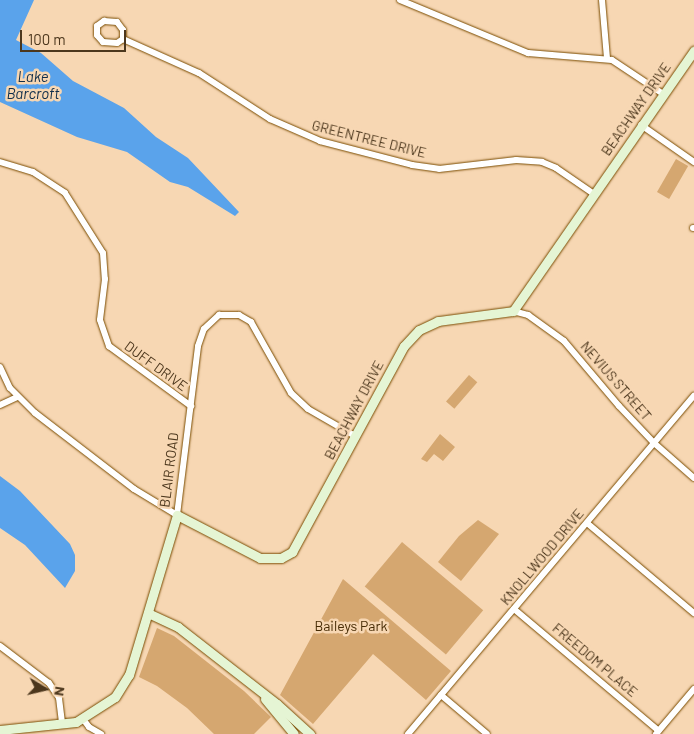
<!DOCTYPE html>
<html>
<head>
<meta charset="utf-8">
<style>
	body { margin:0 }
	#map { position:relative; width:694px; height:734px; overflow:hidden; background:#f7d7b3; font-family:Barlow,sans-serif }
	div>[style] { position:absolute }
	[style*='--x'] { left:calc(var(--x)*1px); top:calc(var(--y)*1px); width:calc(var(--w)*1px); rotate:calc(var(--a)*1deg) }
	.green>* { inset:0; background:#d5a770; transform-origin:0 0 }
	.water>* { inset:0; background:#5aa3eb }
	.roads { filter:drop-shadow(0 0 1px #7a4c01) drop-shadow(0 0 1px #7a4c01) }
	.street>* { height:6px; margin:-3px; padding:0 3px; transform-origin:3px; border-radius:3px; background:#fff }
	.secondary>* { height:9px; margin:-4.5px; padding:0 4.5px; transform-origin:4.5px; border-radius:4.5px; background:#e5f5d4 }
	span { translate:-50% -50%; white-space:nowrap; text-align:center; line-height:1.15; -webkit-text-stroke:5px #f7d7b3; paint-order:stroke }
	.street-label { font-size:14px; color:#4c371d }
	.park-label { font-size:14px; color:#462b04 }
	.water-label { font-size:15px; color:#0f2d4a; font-style:italic }
	.north { position:absolute; left:20px; top:664px; width:50px; height:50px; -webkit-text-stroke:4px #f7d7b3; paint-order:stroke; rotate:99deg; font-size:14px; font-weight:700; line-height:20px; text-align:center; color:#4c371d }
	.north::after { content:''; display:block; margin:auto; width:18px; height:22px; background:#4c371d; clip-path:polygon(50% 0,100% 100%,50% 72%,0 100%) }
	.scale { position:absolute; left:20px; top:30px; width:106px; height:22px; box-sizing:border-box; border:2px solid #4c371d; border-top:0; padding-left:6px; font-size:15px; line-height:18px; white-space:nowrap; color:#4c371d; -webkit-text-stroke:4px #f7d7b3; paint-order:stroke }
</style>
</head>
<body>
<div id="map">
	<div class="green">
		<i style="left:676px;top:159px;width:14px;height:38px;rotate:30deg"></i>
		<i style="left:469px;top:375px;width:11px;height:35px;rotate:41deg"></i>
		<i style="clip-path:polygon(440px 434px,455px 447px,443px 461px,434px 454px,427px 462px,421px 459px)"></i>
		<i style="clip-path:polygon(478px 520px,499px 534px,461px 581px,438px 562px,459px 536px)"></i>
		<i style="left:402px;top:542px;width:106px;height:58px;rotate:40deg"></i>
		<i style="clip-path:polygon(343px 579px,451px 671px,426px 700px,373px 654px,313px 724px,280px 695px)"></i>
		<i style="clip-path:polygon(157px 628px,174px 636px,244px 691px,271px 717px,254px 734px,214px 734px,187px 708px,157px 686px,139px 677px)"></i>
	</div>
	<div class="water">
		<i style="clip-path:polygon(0 0,34px 0,16px 40px,41px 53px,73px 81px,124px 108px,156px 137px,188px 158px,239px 212px,235px 216px,188px 187px,170px 182px,127px 152px,77px 137px,0 102px)"></i>
		<i style="clip-path:polygon(0 476px,20px 491px,70px 544px,75px 555px,75px 571px,65px 588px,25px 545px,0 528px)"></i>
	</div>
	<div class="roads">
		<div class="street">
			<i style="--x:400;--y:0;--w:139;--a:22.5"></i>
			<i style="--x:528;--y:53;--w:84;--a:4.8"></i>
			<i style="--x:612;--y:60;--w:61;--a:33.7"></i>
			<i style="--x:602;--y:0;--w:58;--a:85.1"></i>
			<i style="--x:123;--y:39;--w:7;--a:146"></i>
			<i style="--x:117;--y:43;--w:14;--a:-176"></i>
			<i style="--x:103;--y:42;--w:9;--a:-131"></i>
			<i style="--x:97;--y:35;--w:9;--a:-90"></i>
			<i style="--x:97;--y:26;--w:9;--a:-36"></i>
			<i style="--x:104;--y:21;--w:13;--a:4"></i>
			<i style="--x:117;--y:22;--w:10;--a:53"></i>
			<i style="--x:123;--y:30;--w:9;--a:90"></i>
			<i style="--x:123;--y:39;--w:83;--a:24.1"></i>
			<i style="--x:199;--y:73;--w:85;--a:32.9"></i>
			<i style="--x:270;--y:119;--w:55;--a:23.7"></i>
			<i style="--x:320;--y:141;--w:95;--a:14.6"></i>
			<i style="--x:412;--y:165;--w:27;--a:8"></i>
			<i style="--x:439;--y:169;--w:78;--a:-6.7"></i>
			<i style="--x:516;--y:160;--w:26;--a:4"></i>
			<i style="--x:542;--y:162;--w:15;--a:23"></i>
			<i style="--x:556;--y:168;--w:46;--a:34.4"></i>
			<i style="--x:641;--y:125;--w:65;--a:34.9"></i>
			<i style="--x:0;--y:162;--w:34;--a:17"></i>
			<i style="--x:33;--y:172;--w:38;--a:33"></i>
			<i style="--x:65;--y:193;--w:71;--a:57.7"></i>
			<i style="--x:103;--y:253;--w:26;--a:86"></i>
			<i style="--x:105;--y:279;--w:41;--a:97"></i>
			<i style="--x:100;--y:320;--w:28;--a:71"></i>
			<i style="--x:109;--y:346;--w:102;--a:36.2"></i>
			<i style="--x:693;--y:228;--w:1;--a:0"></i>
			<i style="--x:513;--y:311;--w:16;--a:15"></i>
			<i style="--x:528;--y:315;--w:44;--a:35.8"></i>
			<i style="--x:564;--y:341;--w:85;--a:49.8"></i>
			<i style="--x:619;--y:406;--w:51;--a:46.6"></i>
			<i style="--x:654;--y:443;--w:53;--a:41.2"></i>
			<i style="--x:0;--y:367;--w:23;--a:65"></i>
			<i style="--x:10;--y:388;--w:35;--a:45"></i>
			<i style="--x:35;--y:413;--w:125;--a:37.5"></i>
			<i style="--x:134;--y:489;--w:50;--a:31.2"></i>
			<i style="--x:177;--y:515;--w:170;--a:-82.9"></i>
			<i style="--x:198;--y:346;--w:18;--a:-71"></i>
			<i style="--x:204;--y:329;--w:21;--a:-43"></i>
			<i style="--x:219;--y:315;--w:20;--a:0"></i>
			<i style="--x:239;--y:315;--w:14;--a:30"></i>
			<i style="--x:251;--y:322;--w:81;--a:60.6"></i>
			<i style="--x:291;--y:393;--w:23;--a:43"></i>
			<i style="--x:308;--y:409;--w:54;--a:29.9"></i>
			<i style="--x:0;--y:405;--w:19;--a:-25"></i>
			<i style="--x:587;--y:523;--w:140;--a:40.1"></i>
			<i style="--x:514;--y:609;--w:189;--a:40.1"></i>
			<i style="--x:0;--y:646;--w:61;--a:37.1"></i>
			<i style="--x:49;--y:683;--w:18;--a:56"></i>
			<i style="--x:59;--y:698;--w:26;--a:83"></i>
			<i style="--x:441;--y:695;--w:60;--a:40.3"></i>
			<i style="--x:83;--y:719;--w:10;--a:53"></i>
			<i style="--x:89;--y:727;--w:14;--a:30"></i>
			<i style="--x:408;--y:734;--w:443;--a:-49.8"></i>
			<i style="--x:656;--y:734;--w:59;--a:-49.8"></i>
		</div>
		<div class="secondary">
			<i style="--x:148;--y:613;--w:33;--a:25"></i>
			<i style="--x:178;--y:627;--w:125;--a:37.9"></i>
			<i style="--x:277;--y:704;--w:45;--a:42.3"></i>
			<i style="--x:265;--y:699;--w:45;--a:50.4"></i>
			<i style="--x:0;--y:730;--w:76;--a:-6"></i>
			<i style="--x:76;--y:722;--w:46;--a:-32.7"></i>
			<i style="--x:115;--y:697;--w:26;--a:-58"></i>
			<i style="--x:129;--y:675;--w:167;--a:-73.3"></i>
			<i style="--x:177;--y:515;--w:93;--a:27.4"></i>
			<i style="--x:260;--y:558;--w:21;--a:0"></i>
			<i style="--x:281;--y:558;--w:13;--a:-29"></i>
			<i style="--x:292;--y:552;--w:234;--a:-61.5"></i>
			<i style="--x:404;--y:346;--w:22;--a:-47"></i>
			<i style="--x:419;--y:330;--w:21;--a:-25"></i>
			<i style="--x:438;--y:321;--w:76;--a:-7.6"></i>
			<i style="--x:513;--y:311;--w:317;--a:-55.2"></i>
		</div>
	</div>
	<div class="street-label">
		<span style="left:636px;top:109px;rotate:-55deg">BEACHWAY DRIVE</span>
		<span style="left:369px;top:139px;rotate:14deg">GREENTREE DRIVE</span>
		<span style="left:156px;top:366px;rotate:36deg">DUFF DRIVE</span>
		<span style="left:616px;top:381px;rotate:49deg">NEVIUS STREET</span>
		<span style="left:354px;top:410px;rotate:-62deg">BEACHWAY DRIVE</span>
		<span style="left:169px;top:470px;rotate:-83deg">BLAIR ROAD</span>
		<span style="left:542px;top:557px;rotate:-50deg">KNOLLWOOD DRIVE</span>
		<span style="left:595px;top:660px;rotate:40deg">FREEDOM PLACE</span>
	</div>
	<div class="park-label">
		<span style="left:351px;top:626px">Baileys Park</span>
	</div>
	<div class="water-label">
		<span style="left:33px;top:85px">Lake<br>Barcroft</span>
	</div>
	<div class="north">N</div>
	<div class="scale">100 m</div>
</div>
</body>
</html>
